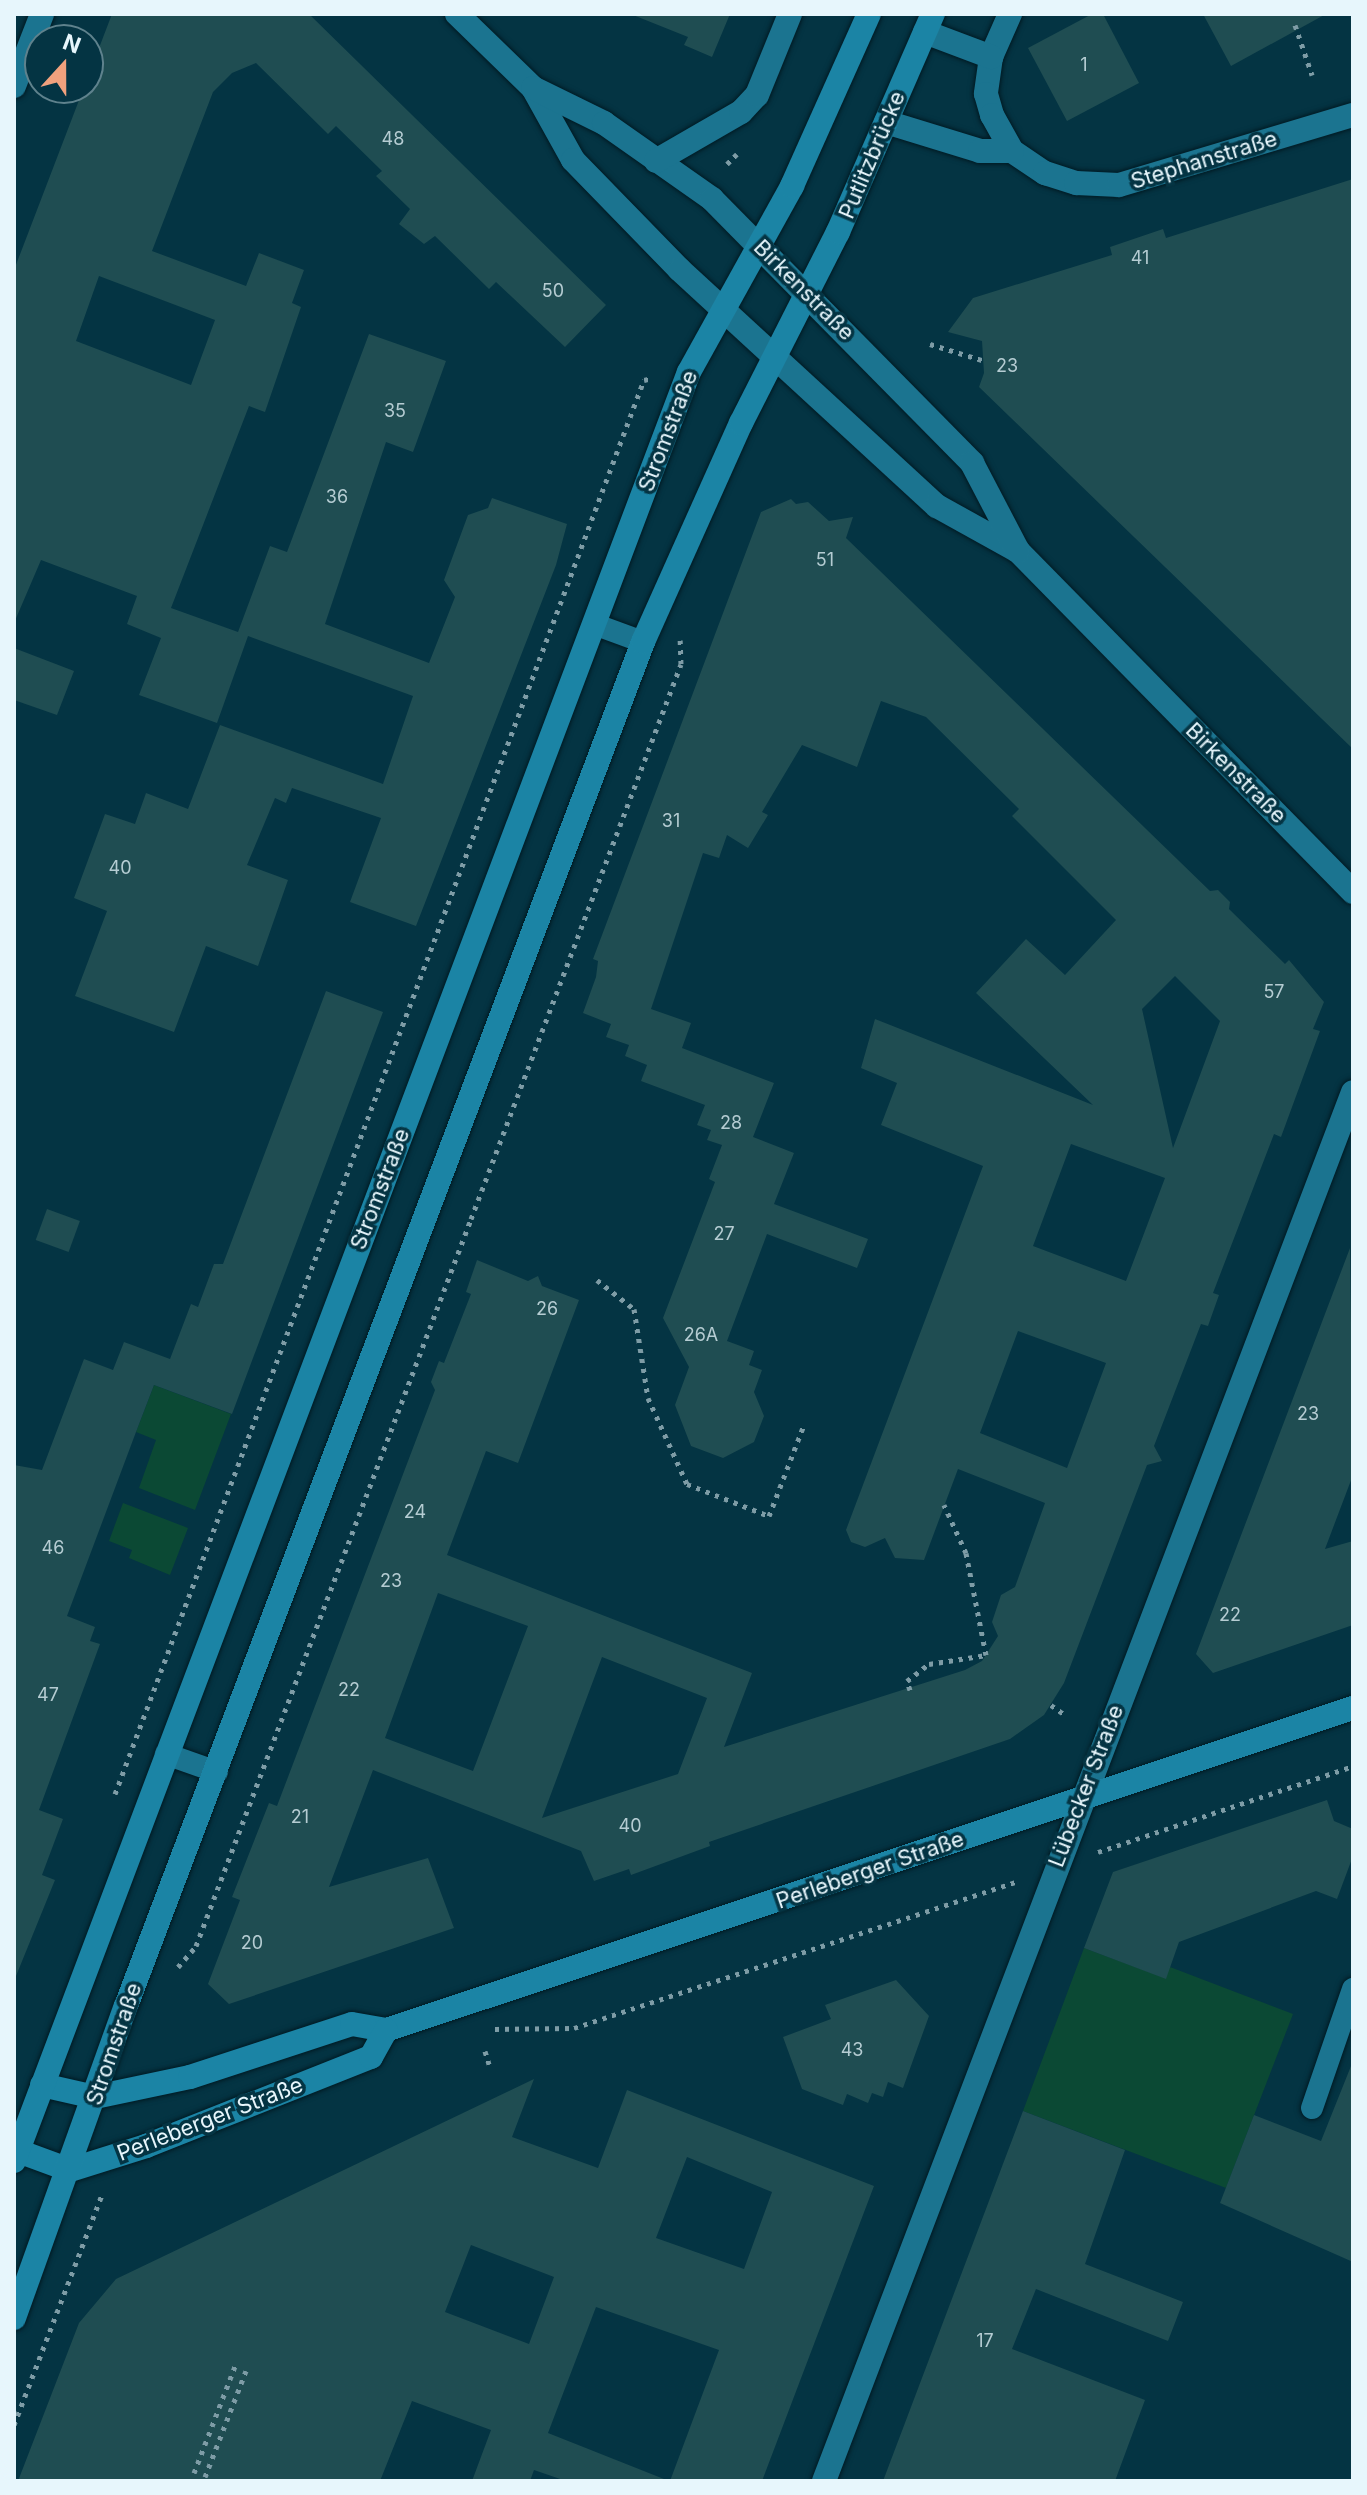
<!DOCTYPE html>
<html>
<head>
<meta charset="utf-8">
<style>
	body { margin:0 }
	#map { position:relative; width:1367px; height:2495px; overflow:hidden; background:#043443; font-family:Inter,sans-serif }
	div>[style] { position:absolute }
	[style*='--x'] { left:calc(var(--x)*1px); top:calc(var(--y)*1px); width:calc(var(--w)*1px); rotate:calc(var(--a)*1deg) }
	.green>* { inset:0; background:#0b4934 }
	.building>* { inset:0; background:#1f4d52; transform-origin:0 0 }
	.path>* { height:5px; margin-top:-2.5px; transform-origin:0; background:repeating-linear-gradient(90deg,#7e9ca6 0 4px,transparent 0 10px) }
	.roads { filter:drop-shadow(0 0 2px #011a23) drop-shadow(0 0 2px #011a23) }
	.lane>* { height:22px; margin:-11px; padding:0 11px; transform-origin:11px; border-radius:11px; background:#1b7490 }
	.street>* { height:24px; margin:-12px; padding:0 12px; transform-origin:12px; border-radius:12px; background:#1b7490 }
	.secondary>* { height:24px; margin:-12px; padding:0 12px; transform-origin:12px; border-radius:12px; background:#1b84a5 }
	span { translate:-50% -50%; white-space:nowrap; text-align:center; line-height:1.15; -webkit-text-stroke:7px #043443; paint-order:stroke }
	.number-label { font-size:18px; color:#b5ccd2 }
	.number-label span { -webkit-text-stroke-width:0 }
	.street-label { font-size:22px; color:#e7f6fc }
	.frame { position:absolute; inset:0; border:16px solid #e7f6fc; pointer-events:none }
	.north { position:absolute; left:24px; top:24px; width:80px; height:80px; box-sizing:border-box; background:#043443; border:2px solid #5f828d; border-radius:50%; rotate:21deg; font-size:22px; font-weight:700; line-height:32px; text-align:center; color:#e7f6fc }
	.north::after { content:''; display:block; margin:auto; width:28px; height:36px; background:#f1a17d; clip-path:polygon(50% 0,100% 100%,50% 72%,0 100%) }
</style>
</head>
<body>
<div id="map">
	<div class="green">
		<i style="clip-path:polygon(154px 1385px,231px 1414px,195px 1510px,139px 1488px,156px 1440px,136px 1432px)"></i>
		<i style="clip-path:polygon(123px 1503px,188px 1528px,170px 1575px,129px 1558px,132px 1550px,109px 1541px)"></i>
		<i style="clip-path:polygon(1084px 1948px,1165px 1978px,1170px 1967px,1293px 2014px,1226px 2188px,1023px 2111px)"></i>
	</div>
	<div class="building">
		<i style="clip-path:polygon(evenodd,112px 14px,309px 14px,606px 305px,565px 347px,496px 282px,489px 289px,435px 236px,424px 244px,399px 224px,410px 209px,376px 176px,382px 171px,336px 126px,328px 134px,256px 63px,232px 73px,213px 92px,152px 251px,246px 286px,259px 253px,304px 270px,292px 303px,301px 307px,265px 412px,249px 406px,171px 608px,238px 632px,270px 546px,287px 552px,369px 334px,446px 361px,413px 452px,386px 442px,325px 624px,429px 663px,455px 597px,444px 580px,468px 515px,488px 508px,492px 498px,567px 524px,556px 565px,416px 926px,350px 902px,381px 818px,292px 788px,286px 803px,275px 798px,247px 865px,288px 880px,258px 966px,206px 946px,174px 1032px,75px 996px,107px 911px,74px 898px,105px 814px,135px 824px,146px 793px,188px 809px,220px 725px,383px 784px,413px 696px,248px 636px,217px 723px,139px 695px,161px 638px,127px 624px,137px 596px,41px 560px,14px 623px,14px 270px,112px 14px,99px 276px,215px 320px,191px 385px,76px 341px,99px 276px)"></i>
		<i style="clip-path:polygon(730px 14px,712px 57px,684px 45px,688px 37px,633px 15px)"></i>
		<i style="clip-path:polygon(1092px 14px,1103px 14px,1139px 83px,1067px 121px,1028px 48px)"></i>
		<i style="clip-path:polygon(1203px 14px,1326px 14px,1231px 66px)"></i>
		<i style="clip-path:polygon(1353px 179px,1353px 749px,979px 387px,984px 373px,982px 341px,948px 332px,973px 298px,1112px 255px,1110px 247px,1163px 229px,1166px 238px)"></i>
		<i style="clip-path:polygon(evenodd,791px 499px,796px 504px,808px 502px,829px 521px,853px 517px,846px 538px,1210px 891px,1218px 890px,1230px 902px,1229px 909px,1285px 964px,1289px 960px,1324px 1002px,1313px 1029px,1320px 1031px,1281px 1137px,1274px 1134px,1213px 1293px,1219px 1295px,1208px 1326px,1201px 1324px,1154px 1446px,1162px 1461px,1147px 1465px,1064px 1683px,1044px 1715px,1010px 1739px,709px 1842px,710px 1846px,631px 1875px,629px 1869px,594px 1881px,581px 1851px,373px 1770px,329px 1887px,428px 1858px,454px 1928px,229px 2004px,208px 1984px,240px 1900px,232px 1897px,269px 1803px,277px 1806px,435px 1390px,431px 1382px,439px 1361px,444px 1363px,471px 1294px,466px 1292px,477px 1260px,528px 1281px,538px 1276px,542px 1286px,579px 1300px,518px 1463px,486px 1451px,447px 1555px,752px 1673px,724px 1747px,965px 1670px,982px 1661px,998px 1636px,992px 1622px,1001px 1595px,1015px 1587px,1045px 1503px,958px 1469px,924px 1560px,895px 1558px,885px 1538px,865px 1547px,851px 1542px,846px 1530px,983px 1166px,881px 1125px,897px 1083px,861px 1068px,875px 1019px,1093px 1105px,976px 993px,1026px 939px,1065px 975px,1116px 920px,1012px 816px,1019px 809px,926px 717px,881px 701px,857px 767px,802px 745px,762px 812px,768px 815px,748px 848px,727px 835px,719px 858px,703px 853px,651px 1009px,691px 1023px,682px 1048px,774px 1083px,753px 1137px,794px 1153px,774px 1204px,868px 1239px,857px 1268px,767px 1234px,727px 1341px,754px 1351px,749px 1365px,762px 1370px,754px 1392px,764px 1416px,754px 1442px,723px 1458px,691px 1446px,675px 1405px,689px 1367px,663px 1318px,715px 1182px,709px 1179px,722px 1145px,707px 1140px,711px 1130px,697px 1125px,705px 1105px,641px 1081px,647px 1065px,625px 1056px,629px 1045px,606px 1037px,611px 1024px,583px 1013px,596px 977px,598px 961px,593px 959px,761px 512px,791px 499px,1175px 976px,1220px 1021px,1173px 1148px,1142px 1009px,1175px 976px,791px 499px,1071px 1144px,1165px 1178px,1126px 1281px,1033px 1246px,1071px 1144px,791px 499px,1018px 1331px,1106px 1363px,1067px 1468px,980px 1433px,1018px 1331px,791px 499px,438px 1593px,528px 1626px,473px 1771px,385px 1738px,438px 1593px,791px 499px,602px 1657px,707px 1698px,678px 1774px,542px 1818px,602px 1657px)"></i>
		<i style="clip-path:polygon(14px 648px,74px 671px,57px 715px,14px 700px)"></i>
		<i style="clip-path:polygon(326px 991px,383px 1012px,232px 1414px,154px 1385px,136px 1432px,67px 1616px,95px 1627px,90px 1641px,100px 1644px,39px 1810px,63px 1819px,42px 1875px,55px 1880px,14px 1981px,14px 1465px,42px 1470px,84px 1359px,113px 1370px,124px 1342px,170px 1359px,191px 1304px,198px 1307px,214px 1264px,223px 1264px)"></i>
		<i style="left:47px;top:1209px;width:35px;height:33px;rotate:20deg"></i>
		<i style="clip-path:polygon(1350px 1248px,1353px 1475px,1325px 1549px,1353px 1541px,1353px 1625px,1213px 1673px,1196px 1654px)"></i>
		<i style="clip-path:polygon(1327px 1800px,1334px 1821px,1353px 1829px,1353px 1856px,1337px 1899px,1316px 1891px,1179px 1942px,1166px 1979px,1084px 1948px,1113px 1872px)"></i>
		<i style="clip-path:polygon(896px 1980px,929px 2016px,903px 2088px,888px 2082px,883px 2097px,872px 2093px,868px 2103px,847px 2094px,843px 2105px,802px 2089px,783px 2037px,831px 2019px,825px 2005px)"></i>
		<i style="clip-path:polygon(1351px 2066px,1353px 2066px,1353px 2262px,1220px 2203px,1254px 2115px,1321px 2141px)"></i>
		<i style="clip-path:polygon(evenodd,534px 2079px,512px 2137px,598px 2168px,627px 2090px,874px 2186px,762px 2481px,670px 2481px,719px 2350px,596px 2307px,548px 2433px,669px 2481px,566px 2481px,534px 2470px,530px 2481px,472px 2481px,491px 2430px,412px 2401px,380px 2481px,18px 2481px,79px 2323px,116px 2279px,534px 2079px,687px 2157px,772px 2192px,744px 2269px,656px 2238px,687px 2157px,534px 2079px,471px 2245px,554px 2277px,529px 2344px,445px 2312px,471px 2245px)"></i>
		<i style="clip-path:polygon(1023px 2111px,1125px 2150px,1085px 2264px,1183px 2302px,1168px 2341px,1036px 2289px,1012px 2349px,1145px 2400px,1115px 2481px,883px 2481px)"></i>
	</div>
	<div class="path">
		<i style="--x:1295;--y:25;--w:53;--a:71.2"></i>
		<i style="--x:727;--y:164;--w:14;--a:-45"></i>
		<i style="--x:930;--y:344;--w:58;--a:17.2"></i>
		<i style="--x:597;--y:1280;--w:47;--a:38.1"></i>
		<i style="--x:634;--y:1309;--w:90;--a:81.1"></i>
		<i style="--x:648;--y:1398;--w:94;--a:65.6"></i>
		<i style="--x:687;--y:1484;--w:88;--a:21.3"></i>
		<i style="--x:769;--y:1516;--w:97;--a:-69"></i>
		<i style="--x:910;--y:1690;--w:9;--a:-108"></i>
		<i style="--x:907;--y:1681;--w:28;--a:-38"></i>
		<i style="--x:929;--y:1664;--w:58;--a:-9"></i>
		<i style="--x:986;--y:1655;--w:104;--a:-101.1"></i>
		<i style="--x:966;--y:1553;--w:53;--a:-114.6"></i>
		<i style="--x:1051;--y:1705;--w:16;--a:35"></i>
		<i style="--x:115;--y:1794;--w:1510;--a:-69.49"></i>
		<i style="--x:644;--y:380;--w:8;--a:-14"></i>
		<i style="--x:1098;--y:1852;--w:269;--a:-18.6"></i>
		<i style="--x:178;--y:1967;--w:28;--a:-49"></i>
		<i style="--x:196;--y:1946;--w:777;--a:-69.28"></i>
		<i style="--x:471;--y:1219;--w:593;--a:-69.27"></i>
		<i style="--x:681;--y:664;--w:24;--a:-92"></i>
		<i style="--x:495;--y:2029;--w:79;--a:-0.7"></i>
		<i style="--x:574;--y:2028;--w:468;--a:-18.3"></i>
		<i style="--x:485;--y:2051;--w:14;--a:73"></i>
		<i style="--x:14;--y:2425;--w:247;--a:-69.1"></i>
		<i style="--x:194;--y:2473;--w:115;--a:-69"></i>
		<i style="--x:205;--y:2477;--w:114;--a:-68.9"></i>
	</div>
	<div class="roads">
		<div class="lane">
			<i style="--x:594;--y:624;--w:52;--a:20.2"></i>
			<i style="--x:166;--y:1754;--w:54;--a:19.4"></i>
			<i style="--x:1312;--y:2108;--w:126;--a:-71"></i>
		</div>
		<div class="street">
			<i style="--x:457;--y:14;--w:106;--a:44.2"></i>
			<i style="--x:533;--y:88;--w:82;--a:60.9"></i>
			<i style="--x:573;--y:160;--w:153;--a:45.8"></i>
			<i style="--x:680;--y:270;--w:349;--a:42.6"></i>
			<i style="--x:937;--y:506;--w:93;--a:29.1"></i>
			<i style="--x:1018;--y:551;--w:478;--a:45.5"></i>
			<i style="--x:1010;--y:14;--w:47;--a:113.8"></i>
			<i style="--x:991;--y:57;--w:37;--a:98"></i>
			<i style="--x:986;--y:94;--w:22;--a:74"></i>
			<i style="--x:992;--y:115;--w:41;--a:60.9"></i>
			<i style="--x:1012;--y:151;--w:40;--a:34"></i>
			<i style="--x:1045;--y:173;--w:33;--a:18"></i>
			<i style="--x:1076;--y:183;--w:43;--a:2.7"></i>
			<i style="--x:1119;--y:185;--w:244;--a:-16.7"></i>
			<i style="--x:925;--y:32;--w:71;--a:20.7"></i>
			<i style="--x:14;--y:86;--w:77;--a:-68.7"></i>
			<i style="--x:533;--y:88;--w:79;--a:26.2"></i>
			<i style="--x:604;--y:123;--w:132;--a:35.1"></i>
			<i style="--x:712;--y:199;--w:371;--a:45.4"></i>
			<i style="--x:972;--y:463;--w:99;--a:62.4"></i>
			<i style="--x:886;--y:122;--w:98;--a:17.1"></i>
			<i style="--x:980;--y:151;--w:32;--a:0"></i>
			<i style="--x:656;--y:161;--w:98;--a:-30"></i>
			<i style="--x:741;--y:112;--w:23;--a:-47"></i>
			<i style="--x:757;--y:95;--w:87;--a:-67.8"></i>
			<i style="--x:824;--y:2481;--w:1486;--a:-69.15"></i>
		</div>
		<div class="secondary">
			<i style="--x:42;--y:2085;--w:54;--a:12.8"></i>
			<i style="--x:95;--y:2097;--w:97;--a:-11.9"></i>
			<i style="--x:190;--y:2077;--w:170;--a:-18.1"></i>
			<i style="--x:352;--y:2024;--w:35;--a:10"></i>
			<i style="--x:386;--y:2030;--w:1019;--a:-18.42"></i>
			<i style="--x:18;--y:2151;--w:55;--a:20.1"></i>
			<i style="--x:70;--y:2170;--w:80;--a:-17.5"></i>
			<i style="--x:146;--y:2146;--w:242;--a:-21.6"></i>
			<i style="--x:371;--y:2057;--w:31;--a:-61"></i>
			<i style="--x:14;--y:2161;--w:1912;--a:-69.33"></i>
			<i style="--x:689;--y:372;--w:213;--a:-61"></i>
			<i style="--x:792;--y:186;--w:188;--a:-65.9"></i>
			<i style="--x:14;--y:2318;--w:331;--a:-70.3"></i>
			<i style="--x:126;--y:2006;--w:1459;--a:-69.24"></i>
			<i style="--x:643;--y:642;--w:240;--a:-65.9"></i>
			<i style="--x:741;--y:423;--w:214;--a:-63.1"></i>
			<i style="--x:838;--y:232;--w:238;--a:-66.5"></i>
		</div>
	</div>
	<div class="number-label">
		<span style="left:1084px;top:65px">1</span>
		<span style="left:393px;top:139px">48</span>
		<span style="left:1140px;top:258px">41</span>
		<span style="left:553px;top:291px">50</span>
		<span style="left:1007px;top:366px">23</span>
		<span style="left:395px;top:411px">35</span>
		<span style="left:337px;top:497px">36</span>
		<span style="left:825px;top:560px">51</span>
		<span style="left:671px;top:821px">31</span>
		<span style="left:120px;top:868px">40</span>
		<span style="left:1274px;top:992px">57</span>
		<span style="left:731px;top:1123px">28</span>
		<span style="left:724px;top:1234px">27</span>
		<span style="left:547px;top:1309px">26</span>
		<span style="left:701px;top:1335px">26A</span>
		<span style="left:1308px;top:1414px">23</span>
		<span style="left:415px;top:1512px">24</span>
		<span style="left:53px;top:1548px">46</span>
		<span style="left:391px;top:1581px">23</span>
		<span style="left:1230px;top:1615px">22</span>
		<span style="left:349px;top:1690px">22</span>
		<span style="left:48px;top:1695px">47</span>
		<span style="left:300px;top:1817px">21</span>
		<span style="left:630px;top:1826px">40</span>
		<span style="left:252px;top:1943px">20</span>
		<span style="left:852px;top:2050px">43</span>
		<span style="left:985px;top:2341px">17</span>
	</div>
	<div class="street-label">
		<span style="left:872px;top:155px;rotate:-67deg">Putlitzbrücke</span>
		<span style="left:1204px;top:160px;rotate:-17deg">Stephanstraße</span>
		<span style="left:804px;top:290px;rotate:45deg">Birkenstraße</span>
		<span style="left:668px;top:431px;rotate:-69deg">Stromstraße</span>
		<span style="left:1236px;top:773px;rotate:45deg">Birkenstraße</span>
		<span style="left:380px;top:1189px;rotate:-69deg">Stromstraße</span>
		<span style="left:1086px;top:1786px;rotate:-69deg">Lübecker Straße</span>
		<span style="left:870px;top:1870px;rotate:-19deg">Perleberger Straße</span>
		<span style="left:114px;top:2044px;rotate:-71deg">Stromstraße</span>
		<span style="left:210px;top:2119px;rotate:-21deg">Perleberger Straße</span>
	</div>
	<div class="frame"></div>
	<div class="north">N</div>
</div>
</body>
</html>
